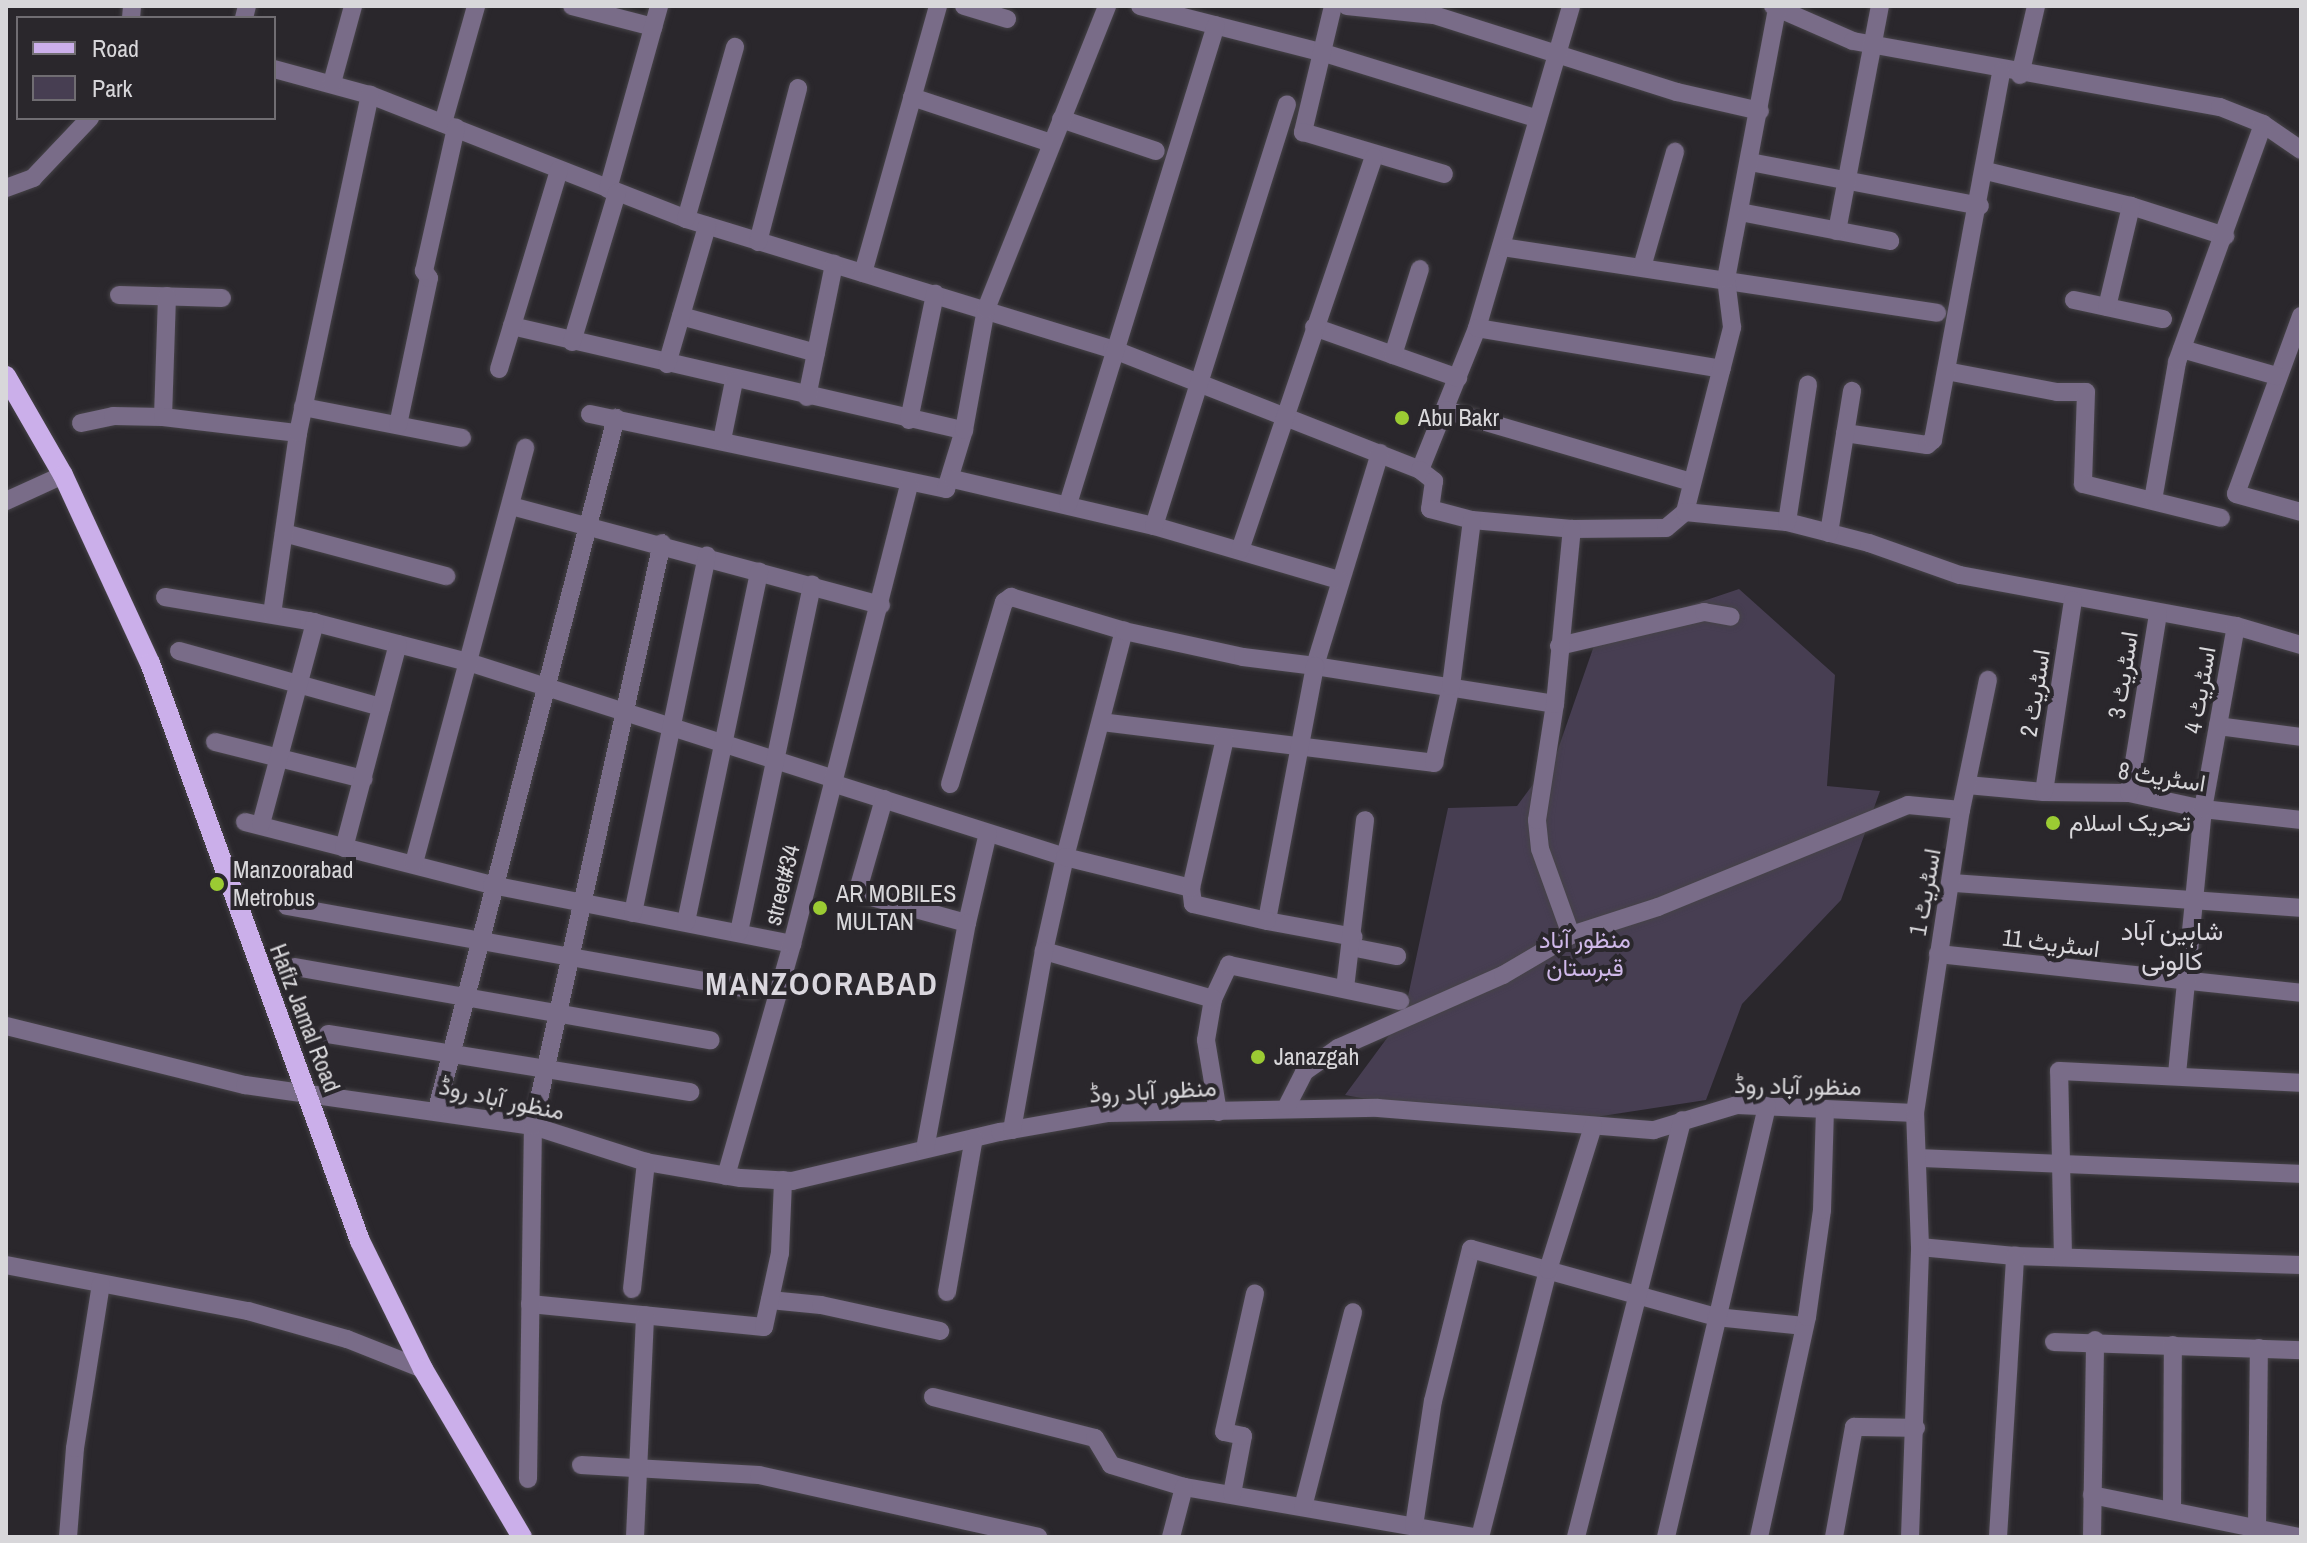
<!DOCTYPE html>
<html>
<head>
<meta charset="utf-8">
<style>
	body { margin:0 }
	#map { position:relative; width:2307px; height:1543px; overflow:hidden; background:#2a272c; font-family:"Archivo Narrow",Vazirmatn,sans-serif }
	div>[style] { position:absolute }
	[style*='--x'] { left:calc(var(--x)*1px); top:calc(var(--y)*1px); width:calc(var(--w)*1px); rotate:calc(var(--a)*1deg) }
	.green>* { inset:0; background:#473e52 }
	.roads { filter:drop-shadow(0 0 2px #464348) drop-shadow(0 0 2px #464348) }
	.minor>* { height:18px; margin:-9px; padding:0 9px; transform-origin:9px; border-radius:9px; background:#796c88 }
	.major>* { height:20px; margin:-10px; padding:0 10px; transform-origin:10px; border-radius:10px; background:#cbafea }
	.dots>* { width:22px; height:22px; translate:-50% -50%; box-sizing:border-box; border:4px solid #2a272c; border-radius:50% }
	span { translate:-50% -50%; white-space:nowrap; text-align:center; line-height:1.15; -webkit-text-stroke:8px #2a272c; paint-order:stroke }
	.poi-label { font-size:24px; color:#d8d7da }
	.left { translate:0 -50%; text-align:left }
	.street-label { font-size:24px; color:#d8d7da }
	.park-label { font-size:24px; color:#cfb8e9 }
	.neighbourhood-label { font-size:26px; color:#dad7de }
	.district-label { font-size:32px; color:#dad7de; font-weight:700; letter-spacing:2px }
	.frame { position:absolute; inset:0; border:8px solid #d8d7da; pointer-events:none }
	.legend { position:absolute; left:16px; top:16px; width:260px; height:104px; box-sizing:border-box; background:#2a272c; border:2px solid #706d72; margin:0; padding:10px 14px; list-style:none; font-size:24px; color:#d8d7da }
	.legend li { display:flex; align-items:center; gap:16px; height:40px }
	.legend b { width:40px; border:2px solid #706d72 }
</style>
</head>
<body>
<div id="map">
	<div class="green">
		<i style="clip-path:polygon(1739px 589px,1835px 675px,1827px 786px,1880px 791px,1841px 900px,1742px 1004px,1706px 1100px,1524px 1128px,1345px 1095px,1404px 1015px,1448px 808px,1517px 806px,1557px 752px,1597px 637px)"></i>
	</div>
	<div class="roads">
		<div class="minor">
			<i style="--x:572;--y:6;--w:84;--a:14.5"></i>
			<i style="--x:964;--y:6;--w:45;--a:16.8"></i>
			<i style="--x:1140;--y:6;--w:190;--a:14.3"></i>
			<i style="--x:1324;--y:53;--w:221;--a:17.1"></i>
			<i style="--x:1333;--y:6;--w:130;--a:103.4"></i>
			<i style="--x:1303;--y:132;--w:147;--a:16.6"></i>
			<i style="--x:1347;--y:6;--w:87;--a:5.9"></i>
			<i style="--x:1434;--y:15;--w:255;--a:17.6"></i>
			<i style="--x:1677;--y:92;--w:85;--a:12.9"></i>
			<i style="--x:1773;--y:6;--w:87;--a:23.6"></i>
			<i style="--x:1853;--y:41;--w:373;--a:10.2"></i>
			<i style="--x:2220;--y:107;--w:46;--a:21.6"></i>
			<i style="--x:2263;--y:124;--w:46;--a:34.4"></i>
			<i style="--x:131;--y:18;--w:12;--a:-85"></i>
			<i style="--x:244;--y:18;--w:12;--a:-76"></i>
			<i style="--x:274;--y:69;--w:99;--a:15.2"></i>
			<i style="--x:370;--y:95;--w:339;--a:21.4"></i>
			<i style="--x:686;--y:219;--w:445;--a:17"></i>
			<i style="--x:1112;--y:349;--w:331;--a:21.4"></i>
			<i style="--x:1420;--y:470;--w:153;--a:-68.1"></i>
			<i style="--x:1477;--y:328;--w:335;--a:-73.7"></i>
			<i style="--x:2020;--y:75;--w:71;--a:-76.9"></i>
			<i style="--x:332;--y:83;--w:80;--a:-74.7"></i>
			<i style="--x:912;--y:97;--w:146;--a:18.3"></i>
			<i style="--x:1061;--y:119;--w:100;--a:18.6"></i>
			<i style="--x:443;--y:123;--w:122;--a:-74.2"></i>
			<i style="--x:1750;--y:162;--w:234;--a:10.8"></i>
			<i style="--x:1986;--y:171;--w:149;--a:13.6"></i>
			<i style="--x:2131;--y:206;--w:99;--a:17.7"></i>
			<i style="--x:6;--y:188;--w:29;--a:-20"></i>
			<i style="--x:33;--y:178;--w:83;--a:-46.5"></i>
			<i style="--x:608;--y:189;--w:190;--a:-74.4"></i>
			<i style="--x:1740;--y:212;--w:153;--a:10.9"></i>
			<i style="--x:686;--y:219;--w:179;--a:-74.1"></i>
			<i style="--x:1837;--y:231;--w:229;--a:-79.2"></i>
			<i style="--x:758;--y:242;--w:159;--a:-75.4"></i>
			<i style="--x:1502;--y:247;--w:440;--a:8.6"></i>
			<i style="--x:1642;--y:267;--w:120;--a:-74"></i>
			<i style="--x:863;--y:273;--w:277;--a:-74.3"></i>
			<i style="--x:119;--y:295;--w:103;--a:1.7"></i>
			<i style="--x:2074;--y:300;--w:91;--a:12.1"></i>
			<i style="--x:2107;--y:307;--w:104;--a:-76.6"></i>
			<i style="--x:681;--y:316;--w:140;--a:15.3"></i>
			<i style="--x:2301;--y:316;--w:189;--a:110.1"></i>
			<i style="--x:2236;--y:494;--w:67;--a:15.5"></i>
			<i style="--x:512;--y:326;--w:464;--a:13"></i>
			<i style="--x:1314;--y:327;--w:153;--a:19.5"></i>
			<i style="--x:1477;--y:328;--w:248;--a:9.5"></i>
			<i style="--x:572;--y:342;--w:156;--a:-73.2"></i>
			<i style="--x:2182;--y:349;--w:99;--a:15.9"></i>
			<i style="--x:1393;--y:355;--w:90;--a:-72.6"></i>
			<i style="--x:667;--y:364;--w:144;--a:-73.8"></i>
			<i style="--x:499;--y:369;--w:208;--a:-73.2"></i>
			<i style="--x:1946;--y:371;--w:113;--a:10.7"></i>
			<i style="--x:2057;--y:392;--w:29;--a:0"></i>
			<i style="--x:2086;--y:392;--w:92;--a:91.9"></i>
			<i style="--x:2083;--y:484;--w:142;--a:13.8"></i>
			<i style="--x:807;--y:397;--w:136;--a:-78.5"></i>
			<i style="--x:303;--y:407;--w:162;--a:11"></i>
			<i style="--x:1445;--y:410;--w:257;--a:16.3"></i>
			<i style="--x:590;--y:414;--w:364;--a:11.9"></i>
			<i style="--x:946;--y:489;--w:62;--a:-73"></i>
			<i style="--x:964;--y:430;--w:123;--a:-79.7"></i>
			<i style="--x:986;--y:309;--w:326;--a:-68.2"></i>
			<i style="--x:163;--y:417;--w:121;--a:-88.1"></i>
			<i style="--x:909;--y:420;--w:129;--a:-78.3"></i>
			<i style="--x:81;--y:423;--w:33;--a:-12"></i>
			<i style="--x:113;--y:416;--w:50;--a:1.1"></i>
			<i style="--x:163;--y:417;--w:136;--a:6.8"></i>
			<i style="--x:398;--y:425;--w:150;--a:-78.1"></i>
			<i style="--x:429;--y:278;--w:9;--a:-126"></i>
			<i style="--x:424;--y:271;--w:147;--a:-77.4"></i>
			<i style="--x:1845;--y:433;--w:83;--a:8.3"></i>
			<i style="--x:1927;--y:445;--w:8;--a:-40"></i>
			<i style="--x:1933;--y:440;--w:374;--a:-79.5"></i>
			<i style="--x:722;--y:440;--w:60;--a:-78.5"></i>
			<i style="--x:1380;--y:453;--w:223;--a:107"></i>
			<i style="--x:1315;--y:666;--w:243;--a:9"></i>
			<i style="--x:1420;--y:470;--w:18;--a:38"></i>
			<i style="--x:1434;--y:481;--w:28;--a:98"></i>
			<i style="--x:1430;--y:509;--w:43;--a:14.7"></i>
			<i style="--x:1472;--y:520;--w:100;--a:5.1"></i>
			<i style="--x:1572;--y:529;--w:94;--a:-0.6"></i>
			<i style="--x:1666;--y:528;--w:25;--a:-40"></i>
			<i style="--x:1685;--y:512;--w:191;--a:-75.7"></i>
			<i style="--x:1732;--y:327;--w:48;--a:-97.1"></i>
			<i style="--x:1726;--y:279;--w:276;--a:-79.3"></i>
			<i style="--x:953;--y:479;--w:206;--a:13.2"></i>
			<i style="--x:1154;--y:526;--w:193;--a:16.3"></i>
			<i style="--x:2153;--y:500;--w:140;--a:-80.1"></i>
			<i style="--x:2177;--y:362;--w:253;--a:-70.1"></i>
			<i style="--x:6;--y:501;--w:63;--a:-24.5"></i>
			<i style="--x:1068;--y:504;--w:501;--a:-72.83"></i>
			<i style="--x:511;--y:506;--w:383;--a:15"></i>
			<i style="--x:1685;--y:512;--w:102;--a:5.6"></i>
			<i style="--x:1787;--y:522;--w:85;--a:14.4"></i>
			<i style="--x:1869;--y:543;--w:96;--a:19.4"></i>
			<i style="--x:1960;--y:575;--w:281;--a:10.5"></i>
			<i style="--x:2236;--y:626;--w:68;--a:16.3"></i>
			<i style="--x:1787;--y:522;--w:139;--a:-81.3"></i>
			<i style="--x:1154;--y:526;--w:442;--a:-72.5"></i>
			<i style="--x:284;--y:533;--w:168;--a:14.9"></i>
			<i style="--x:1829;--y:533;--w:144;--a:-80.8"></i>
			<i style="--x:1240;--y:550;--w:415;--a:-71.2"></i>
			<i style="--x:165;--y:597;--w:146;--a:9.5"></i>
			<i style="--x:309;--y:621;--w:164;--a:14.5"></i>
			<i style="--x:468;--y:662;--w:384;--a:17.7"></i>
			<i style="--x:272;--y:614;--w:183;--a:-81.8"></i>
			<i style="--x:298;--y:433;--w:346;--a:-78"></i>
			<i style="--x:1559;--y:646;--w:149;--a:-13.2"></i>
			<i style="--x:1704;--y:612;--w:27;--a:10"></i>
			<i style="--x:179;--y:651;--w:210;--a:15.5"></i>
			<i style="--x:1101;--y:722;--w:336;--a:7"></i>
			<i style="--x:1434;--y:763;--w:79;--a:-77.6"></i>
			<i style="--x:1451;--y:686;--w:167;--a:-82.8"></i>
			<i style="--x:2218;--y:726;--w:84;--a:7.5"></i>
			<i style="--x:215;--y:742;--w:153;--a:14"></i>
			<i style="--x:832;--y:783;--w:244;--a:17.6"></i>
			<i style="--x:1065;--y:857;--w:234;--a:-75.4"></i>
			<i style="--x:950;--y:784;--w:190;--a:-73.5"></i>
			<i style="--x:1004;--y:602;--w:9;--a:-36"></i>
			<i style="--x:1011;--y:597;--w:118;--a:16.7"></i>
			<i style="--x:1124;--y:631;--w:122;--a:12.3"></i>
			<i style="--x:1243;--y:657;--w:73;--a:7.1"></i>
			<i style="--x:1315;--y:666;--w:259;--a:100.7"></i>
			<i style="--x:1267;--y:921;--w:88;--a:10.4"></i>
			<i style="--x:1967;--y:785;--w:77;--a:5.2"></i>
			<i style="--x:2044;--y:792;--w:85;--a:0.7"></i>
			<i style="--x:2129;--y:793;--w:76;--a:12.2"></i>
			<i style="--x:2203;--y:809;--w:99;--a:6.4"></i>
			<i style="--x:2044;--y:792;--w:194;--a:-81.4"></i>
			<i style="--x:2129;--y:793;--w:182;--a:-80.8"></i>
			<i style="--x:884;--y:799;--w:98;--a:106"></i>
			<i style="--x:857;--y:893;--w:114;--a:15.3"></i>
			<i style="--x:967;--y:923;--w:92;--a:-76.9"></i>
			<i style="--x:245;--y:822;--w:255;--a:14.3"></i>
			<i style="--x:492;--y:885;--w:306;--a:11.1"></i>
			<i style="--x:261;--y:824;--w:209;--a:-75"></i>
			<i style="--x:344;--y:848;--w:211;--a:-75.2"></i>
			<i style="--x:414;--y:863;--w:430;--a:-75"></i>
			<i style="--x:1954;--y:883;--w:348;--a:4.1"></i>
			<i style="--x:1191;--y:888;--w:16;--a:83"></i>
			<i style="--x:1193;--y:904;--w:76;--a:12.9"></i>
			<i style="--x:287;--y:906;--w:474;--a:10.2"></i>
			<i style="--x:633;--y:913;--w:365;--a:-78.3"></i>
			<i style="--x:686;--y:922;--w:358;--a:-78.2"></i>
			<i style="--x:739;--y:932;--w:355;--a:-78.1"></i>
			<i style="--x:1571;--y:935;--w:91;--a:-109.8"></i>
			<i style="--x:1540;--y:849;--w:29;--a:-96"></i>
			<i style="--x:1537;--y:820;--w:117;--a:-81.2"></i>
			<i style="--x:1555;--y:704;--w:176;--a:-84.5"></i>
			<i style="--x:1351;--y:947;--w:47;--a:11.1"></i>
			<i style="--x:1938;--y:954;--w:365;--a:6.1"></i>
			<i style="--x:295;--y:967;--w:422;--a:10"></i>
			<i style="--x:1345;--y:988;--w:169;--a:-83.2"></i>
			<i style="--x:1213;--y:999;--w:38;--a:-65"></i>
			<i style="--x:1229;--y:965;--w:175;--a:11.9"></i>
			<i style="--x:6;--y:1026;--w:246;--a:13.9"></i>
			<i style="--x:245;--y:1085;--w:291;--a:8.1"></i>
			<i style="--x:533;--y:1126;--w:119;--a:17.7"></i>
			<i style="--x:646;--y:1162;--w:96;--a:9.6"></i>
			<i style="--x:741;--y:1178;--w:51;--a:3.4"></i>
			<i style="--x:792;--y:1181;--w:214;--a:-13.3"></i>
			<i style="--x:1000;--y:1132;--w:110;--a:-10"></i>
			<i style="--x:1108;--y:1113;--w:270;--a:-1.1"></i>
			<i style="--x:1378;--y:1108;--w:277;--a:4.6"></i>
			<i style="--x:1654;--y:1130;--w:87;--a:-16.8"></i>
			<i style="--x:1737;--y:1105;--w:178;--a:2.6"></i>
			<i style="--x:328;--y:1034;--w:367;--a:9.1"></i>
			<i style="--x:2177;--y:1074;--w:266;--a:-84.4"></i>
			<i style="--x:2203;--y:809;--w:186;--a:-79.8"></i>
			<i style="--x:1287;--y:1106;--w:38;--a:-63"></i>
			<i style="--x:1304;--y:1072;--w:42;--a:-35.2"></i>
			<i style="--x:1338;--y:1048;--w:180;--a:-23.9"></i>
			<i style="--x:1503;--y:975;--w:79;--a:-30.5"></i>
			<i style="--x:1571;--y:935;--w:91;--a:-17.8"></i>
			<i style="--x:1658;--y:907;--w:270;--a:-22.2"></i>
			<i style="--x:1908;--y:805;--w:53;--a:5.4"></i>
			<i style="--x:437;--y:1109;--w:714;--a:-75.48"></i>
			<i style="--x:1218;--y:1112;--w:73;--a:-99.5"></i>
			<i style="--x:1206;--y:1040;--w:42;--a:-80.3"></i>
			<i style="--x:1213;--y:999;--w:176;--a:-164.1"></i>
			<i style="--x:1044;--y:951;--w:96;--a:-77.4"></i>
			<i style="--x:1065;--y:857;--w:130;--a:13.8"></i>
			<i style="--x:1191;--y:888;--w:154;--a:-77.2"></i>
			<i style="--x:1012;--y:1130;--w:182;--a:-79.9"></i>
			<i style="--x:925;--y:1149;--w:230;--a:-79.5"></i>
			<i style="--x:1920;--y:1158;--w:381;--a:2.4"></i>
			<i style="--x:726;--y:1176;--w:241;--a:-74.1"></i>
			<i style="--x:792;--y:944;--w:474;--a:-75.7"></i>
			<i style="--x:1920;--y:1247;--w:95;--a:5.4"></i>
			<i style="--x:2015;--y:1256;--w:286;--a:1.8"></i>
			<i style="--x:2063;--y:1257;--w:186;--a:-91.2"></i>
			<i style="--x:2059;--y:1071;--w:242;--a:2.8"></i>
			<i style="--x:6;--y:1265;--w:246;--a:10.8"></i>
			<i style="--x:248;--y:1311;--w:103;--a:15.8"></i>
			<i style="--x:347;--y:1339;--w:82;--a:21.5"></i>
			<i style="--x:632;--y:1289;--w:128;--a:-83.7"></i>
			<i style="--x:947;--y:1292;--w:156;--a:-80.1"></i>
			<i style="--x:770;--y:1300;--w:51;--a:5.6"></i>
			<i style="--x:821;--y:1305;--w:122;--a:12.3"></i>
			<i style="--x:530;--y:1304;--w:235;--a:5.6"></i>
			<i style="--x:764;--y:1327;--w:76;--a:-77.8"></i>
			<i style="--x:780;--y:1253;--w:73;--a:-87.6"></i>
			<i style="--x:2054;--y:1342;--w:247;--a:1.9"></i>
			<i style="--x:933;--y:1397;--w:167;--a:14.2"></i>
			<i style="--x:1095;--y:1438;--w:31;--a:59"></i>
			<i style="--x:1111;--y:1465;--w:76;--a:16.8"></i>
			<i style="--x:1184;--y:1487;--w:293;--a:9.8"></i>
			<i style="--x:581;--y:1465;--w:178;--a:3.2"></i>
			<i style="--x:759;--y:1475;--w:286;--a:12.5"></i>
			<i style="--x:528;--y:1479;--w:353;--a:-89.2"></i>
			<i style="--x:533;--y:1126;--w:597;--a:-77.52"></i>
			<i style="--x:1232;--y:1494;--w:59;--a:-79.3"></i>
			<i style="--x:1243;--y:1436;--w:19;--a:-168"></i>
			<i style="--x:1224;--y:1432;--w:142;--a:-77.4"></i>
			<i style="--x:2092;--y:1495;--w:210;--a:11.5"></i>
			<i style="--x:1303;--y:1507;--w:201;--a:-75.6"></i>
			<i style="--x:2172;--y:1511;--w:166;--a:-89.7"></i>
			<i style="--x:1414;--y:1526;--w:126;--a:-81.4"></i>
			<i style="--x:1433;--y:1401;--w:157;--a:-76"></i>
			<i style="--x:1471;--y:1249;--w:254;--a:15.5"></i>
			<i style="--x:1716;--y:1317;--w:89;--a:5.8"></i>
			<i style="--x:2257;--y:1529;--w:181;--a:-89.4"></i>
			<i style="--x:68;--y:1537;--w:89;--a:-85.5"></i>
			<i style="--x:75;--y:1448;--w:166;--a:-81"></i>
			<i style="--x:635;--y:1537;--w:222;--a:-87.4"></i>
			<i style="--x:1171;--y:1537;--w:52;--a:-75.4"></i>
			<i style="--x:1480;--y:1537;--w:276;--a:-75.7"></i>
			<i style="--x:1548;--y:1270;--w:151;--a:-72.6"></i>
			<i style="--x:1576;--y:1537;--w:430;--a:-75.7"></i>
			<i style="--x:1666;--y:1537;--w:443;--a:-76.8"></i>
			<i style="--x:1759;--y:1537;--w:225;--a:-77.7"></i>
			<i style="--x:1807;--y:1317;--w:108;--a:-82"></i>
			<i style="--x:1822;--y:1210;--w:101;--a:-88.3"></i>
			<i style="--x:1834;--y:1537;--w:112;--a:-79.7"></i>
			<i style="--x:1854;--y:1427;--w:62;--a:0.9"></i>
			<i style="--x:1910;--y:1537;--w:290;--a:-88"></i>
			<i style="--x:1920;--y:1247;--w:134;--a:-92.1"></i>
			<i style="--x:1915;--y:1113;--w:306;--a:-81.4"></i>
			<i style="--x:1961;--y:810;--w:133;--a:-78.3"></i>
			<i style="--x:1998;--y:1537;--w:282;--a:-86.5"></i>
			<i style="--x:2092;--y:1537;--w:197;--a:-89.1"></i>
		</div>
		<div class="major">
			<i style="--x:6;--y:376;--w:114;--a:60.1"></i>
			<i style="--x:63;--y:475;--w:207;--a:65.2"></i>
			<i style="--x:150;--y:663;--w:615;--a:70.03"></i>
			<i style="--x:360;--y:1241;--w:143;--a:63.8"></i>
			<i style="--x:423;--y:1369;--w:195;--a:59.5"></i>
		</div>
	</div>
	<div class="dots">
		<i style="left:1402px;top:418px;background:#9bcb33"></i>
		<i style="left:2053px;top:823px;background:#9bcb33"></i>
		<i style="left:217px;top:884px;background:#9bcb33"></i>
		<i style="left:820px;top:908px;background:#9bcb33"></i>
		<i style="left:1258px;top:1057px;background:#9bcb33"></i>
	</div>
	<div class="poi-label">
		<span class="left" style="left:1418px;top:418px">Abu Bakr</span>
		<span class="left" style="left:2069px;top:823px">تحریک اسلام</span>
		<span class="left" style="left:233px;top:884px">Manzoorabad<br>Metrobus</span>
		<span class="left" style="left:836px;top:908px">AR MOBILES<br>MULTAN</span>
		<span class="left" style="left:1274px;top:1057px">Janazgah</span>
	</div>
	<div class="street-label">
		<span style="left:2123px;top:675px;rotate:-81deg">اسٹریٹ 3</span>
		<span style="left:2200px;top:690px;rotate:-80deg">اسٹریٹ 4</span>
		<span style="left:2035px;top:693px;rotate:-81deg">اسٹریٹ 2</span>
		<span style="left:2162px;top:777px;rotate:9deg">اسٹریٹ 8</span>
		<span style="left:782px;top:885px;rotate:-76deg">street#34</span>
		<span style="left:1925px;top:892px;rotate:-80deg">اسٹریٹ 1</span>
		<span style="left:2051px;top:943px;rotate:7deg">اسٹریٹ 11</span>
		<span style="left:305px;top:1018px;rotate:69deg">Hafiz Jamal Road</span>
		<span style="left:1798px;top:1086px;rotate:1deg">منظور آباد روڈ</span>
		<span style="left:1153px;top:1091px;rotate:-3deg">منظور آباد روڈ</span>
		<span style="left:502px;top:1099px;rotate:12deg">منظور آباد روڈ</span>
	</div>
	<div class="park-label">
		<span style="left:1585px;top:954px">منظور آباد<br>قبرستان</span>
	</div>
	<div class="neighbourhood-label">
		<span style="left:2172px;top:946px">شاہین آباد<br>کالونی</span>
	</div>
	<div class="district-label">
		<span style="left:822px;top:984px">MANZOORABAD</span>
	</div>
	<div class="frame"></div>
	<ul class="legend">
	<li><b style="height:10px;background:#cbafea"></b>Road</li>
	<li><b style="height:22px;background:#473e52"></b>Park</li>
	</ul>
</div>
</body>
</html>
